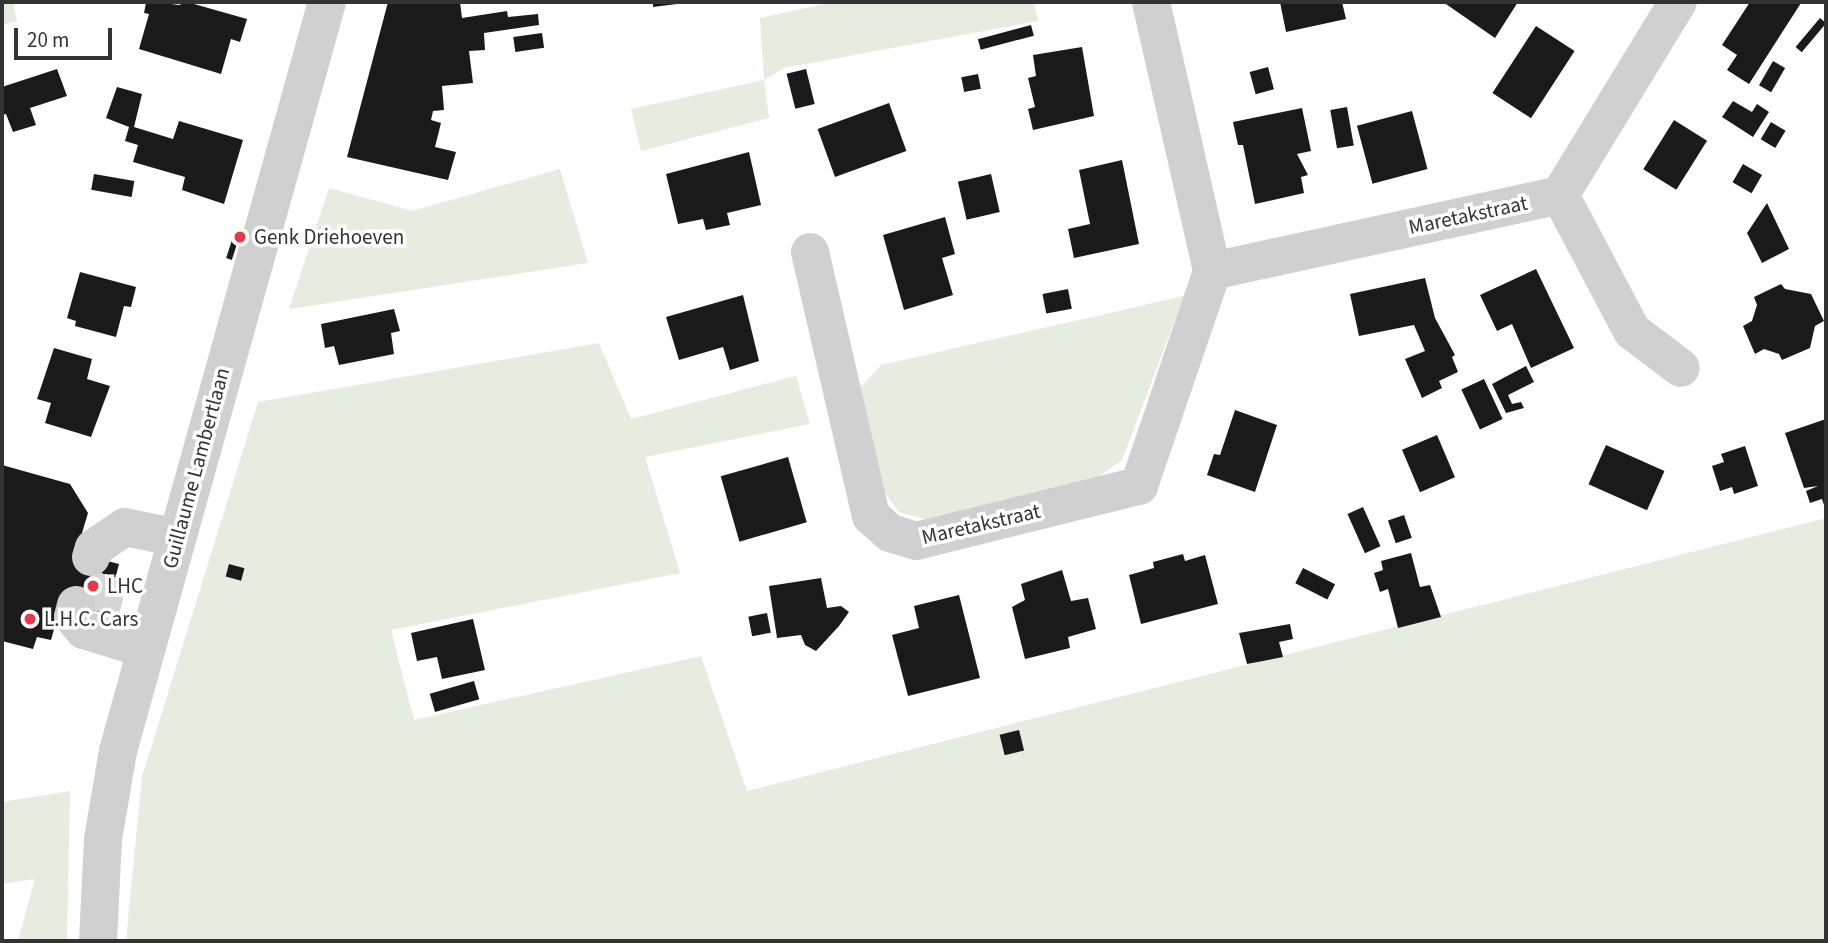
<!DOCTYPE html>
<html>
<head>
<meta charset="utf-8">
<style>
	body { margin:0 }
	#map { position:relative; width:1828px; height:943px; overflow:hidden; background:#fff; font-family:"Source Sans 3",sans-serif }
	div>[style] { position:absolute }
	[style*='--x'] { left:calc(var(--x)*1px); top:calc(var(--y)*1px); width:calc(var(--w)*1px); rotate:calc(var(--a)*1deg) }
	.green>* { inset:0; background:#e6ecdf }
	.building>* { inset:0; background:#1a1a1a; transform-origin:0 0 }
	.minor-tunnel>* { height:38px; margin-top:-19px; transform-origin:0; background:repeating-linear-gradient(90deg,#d6d6d6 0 38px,transparent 0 57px) }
	.minor>* { height:38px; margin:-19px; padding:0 19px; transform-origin:19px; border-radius:19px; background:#d0d0d0 }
	.dots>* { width:19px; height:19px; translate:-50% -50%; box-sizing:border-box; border:4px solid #fff; border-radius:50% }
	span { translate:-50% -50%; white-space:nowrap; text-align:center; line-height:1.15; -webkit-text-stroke:7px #fff; paint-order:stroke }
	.street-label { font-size:21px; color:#333 }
	.poi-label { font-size:21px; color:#333 }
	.left { translate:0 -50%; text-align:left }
	.frame { position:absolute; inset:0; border:4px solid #333; pointer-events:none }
	.scale { position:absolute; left:14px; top:28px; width:98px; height:32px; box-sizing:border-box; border:4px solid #333; border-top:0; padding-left:9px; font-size:21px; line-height:24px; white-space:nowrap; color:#333; -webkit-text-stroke:5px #fff; paint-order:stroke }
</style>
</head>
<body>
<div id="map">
	<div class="green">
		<i style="clip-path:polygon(2px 2px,13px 2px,17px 21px,2px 25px)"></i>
		<i style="clip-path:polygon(834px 2px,1034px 2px,1038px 21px,784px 68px,764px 80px,769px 118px,641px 151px,631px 109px,764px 80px,760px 18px)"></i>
		<i style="clip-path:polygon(560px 169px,588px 263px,289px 309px,329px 188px,412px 211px)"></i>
		<i style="clip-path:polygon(1184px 296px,1122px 460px,1099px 476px,935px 522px,899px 512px,879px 485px,856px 392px,881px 365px)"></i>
		<i style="clip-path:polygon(599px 343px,631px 419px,796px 376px,810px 424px,645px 457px,680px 573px,391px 630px,414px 720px,701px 656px,747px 791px,1826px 518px,1826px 941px,126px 941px,142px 777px,258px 402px)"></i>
		<i style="clip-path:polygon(70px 791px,67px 941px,18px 941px,35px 879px,2px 884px,2px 802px)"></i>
	</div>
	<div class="building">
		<i style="clip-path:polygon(157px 2px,179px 5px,187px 2px,247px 19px,240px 42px,231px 39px,221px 74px,139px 49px,149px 14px,144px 13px,146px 3px)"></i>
		<i style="clip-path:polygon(388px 2px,460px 2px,462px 18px,507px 11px,508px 17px,538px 14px,539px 25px,484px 33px,485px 50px,469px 51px,473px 83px,442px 86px,444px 110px,433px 111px,431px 120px,441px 123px,435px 147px,456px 152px,448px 180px,347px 157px)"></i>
		<i style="clip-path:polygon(653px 2px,684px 2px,685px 3px,653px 7px)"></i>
		<i style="clip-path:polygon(1280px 2px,1342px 2px,1346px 19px,1286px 32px)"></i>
		<i style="clip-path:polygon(1443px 2px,1518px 2px,1495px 38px)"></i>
		<i style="clip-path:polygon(1750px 2px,1801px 3px,1749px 84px,1727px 70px,1737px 55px,1722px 45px)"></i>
		<i style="left:1820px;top:18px;width:8px;height:38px;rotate:40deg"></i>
		<i style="left:1031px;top:25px;width:11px;height:55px;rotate:75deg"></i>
		<i style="left:1536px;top:26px;width:46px;height:80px;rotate:33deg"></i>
		<i style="left:542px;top:33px;width:15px;height:29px;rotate:82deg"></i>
		<i style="clip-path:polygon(1082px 47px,1094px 116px,1033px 130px,1028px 109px,1035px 107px,1028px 78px,1036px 76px,1033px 55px)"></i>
		<i style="left:1773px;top:61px;width:14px;height:28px;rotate:30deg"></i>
		<i style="left:1268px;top:67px;width:23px;height:19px;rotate:75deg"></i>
		<i style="clip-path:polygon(57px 69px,67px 96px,30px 108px,36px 125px,13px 132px,6px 114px,2px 115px,2px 87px)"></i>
		<i style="left:806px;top:69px;width:36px;height:20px;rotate:76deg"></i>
		<i style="left:978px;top:74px;width:15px;height:17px;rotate:79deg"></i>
		<i style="clip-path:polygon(117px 87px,142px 94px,134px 127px,173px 139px,179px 121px,243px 140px,224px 204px,182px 190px,185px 177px,133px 162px,138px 145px,125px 141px,129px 127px,106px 118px)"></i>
		<i style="clip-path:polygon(1733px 101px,1752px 112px,1757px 104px,1769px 112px,1753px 137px,1722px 117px)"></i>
		<i style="left:889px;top:103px;width:51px;height:76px;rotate:70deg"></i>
		<i style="left:1347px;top:107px;width:39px;height:17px;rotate:80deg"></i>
		<i style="clip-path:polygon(1302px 108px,1311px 151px,1297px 154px,1308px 175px,1301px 177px,1304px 193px,1255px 204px,1243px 145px,1238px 145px,1233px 122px)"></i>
		<i style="left:1412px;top:111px;width:60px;height:57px;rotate:75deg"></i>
		<i style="left:1674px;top:120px;width:39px;height:58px;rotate:32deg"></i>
		<i style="left:1771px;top:122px;width:17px;height:20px;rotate:31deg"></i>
		<i style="clip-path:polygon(749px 152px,761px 205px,727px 213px,730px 225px,706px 230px,703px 219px,678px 224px,666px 174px)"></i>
		<i style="clip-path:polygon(1122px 160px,1139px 244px,1074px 258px,1068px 229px,1090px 224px,1079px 170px)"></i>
		<i style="left:1743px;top:164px;width:22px;height:21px;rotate:30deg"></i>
		<i style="left:94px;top:174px;width:41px;height:16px;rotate:10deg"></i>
		<i style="left:991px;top:174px;width:39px;height:34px;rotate:77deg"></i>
		<i style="clip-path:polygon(1767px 203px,1789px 249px,1762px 263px,1747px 233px)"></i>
		<i style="clip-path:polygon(945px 217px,955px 254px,942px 258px,953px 295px,904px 310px,883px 235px)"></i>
		<i style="left:232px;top:240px;width:6px;height:19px;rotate:18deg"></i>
		<i style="clip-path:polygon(1536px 269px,1574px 348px,1531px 368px,1512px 324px,1497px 331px,1480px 295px)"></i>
		<i style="clip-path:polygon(80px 272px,136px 287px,131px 307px,124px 306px,116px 337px,75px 326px,76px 321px,67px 318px)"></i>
		<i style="clip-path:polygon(1425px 278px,1435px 318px,1455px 355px,1452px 357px,1458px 372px,1439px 381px,1442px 388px,1422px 398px,1405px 359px,1425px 351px,1414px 325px,1359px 336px,1350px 294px)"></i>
		<i style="clip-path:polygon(1781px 284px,1785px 289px,1811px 294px,1824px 321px,1815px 326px,1810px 348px,1782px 360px,1779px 354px,1764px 349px,1755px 354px,1743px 326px,1752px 321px,1757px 305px,1754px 297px)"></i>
		<i style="left:1068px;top:289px;width:20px;height:26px;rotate:79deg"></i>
		<i style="clip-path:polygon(743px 295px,759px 361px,730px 370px,723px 347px,679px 360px,666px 317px)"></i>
		<i style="clip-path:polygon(394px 309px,400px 331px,391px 333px,394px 354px,339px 365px,334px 346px,325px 348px,321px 324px)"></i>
		<i style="clip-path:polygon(54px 348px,92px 359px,87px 379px,110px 386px,91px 437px,45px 423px,51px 403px,37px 399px)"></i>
		<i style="clip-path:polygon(1526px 366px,1534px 382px,1508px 395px,1512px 404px,1521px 402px,1524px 408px,1506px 413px,1492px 384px)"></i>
		<i style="left:1484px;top:379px;width:44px;height:25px;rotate:65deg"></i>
		<i style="clip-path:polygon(1235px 410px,1277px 425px,1255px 492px,1207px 475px,1214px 454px,1220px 455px)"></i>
		<i style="clip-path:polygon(1826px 419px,1826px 505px,1824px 505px,1822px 499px,1810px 503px,1806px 491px,1818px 486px,1804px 488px,1785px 433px)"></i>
		<i style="left:1437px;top:435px;width:46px;height:38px;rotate:67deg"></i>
		<i style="left:1606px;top:445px;width:64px;height:43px;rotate:24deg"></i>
		<i style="clip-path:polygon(1745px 446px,1758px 486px,1734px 494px,1732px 487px,1720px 491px,1712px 466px,1724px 462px,1721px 454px)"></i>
		<i style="left:788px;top:457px;width:68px;height:70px;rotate:74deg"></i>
		<i style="clip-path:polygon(2px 465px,70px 484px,88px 513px,76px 553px,119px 564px,106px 614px,62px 601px,51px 640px,37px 637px,33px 649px,2px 641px)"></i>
		<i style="left:1363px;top:507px;width:43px;height:17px;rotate:66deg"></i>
		<i style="left:1404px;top:515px;width:24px;height:17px;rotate:71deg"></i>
		<i style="clip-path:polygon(1411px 553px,1420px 587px,1430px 585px,1441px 617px,1398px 628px,1388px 589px,1380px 592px,1374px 573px,1383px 570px,1381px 561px)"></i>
		<i style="clip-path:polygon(1183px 554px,1185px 561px,1205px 555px,1218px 604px,1141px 624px,1129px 575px,1154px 568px,1153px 562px)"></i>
		<i style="left:229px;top:564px;width:16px;height:13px;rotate:15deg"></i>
		<i style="left:1303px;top:568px;width:36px;height:17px;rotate:27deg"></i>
		<i style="clip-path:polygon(1062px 570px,1071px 601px,1088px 598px,1096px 629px,1068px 637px,1070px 648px,1025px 659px,1012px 607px,1025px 600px,1021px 584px)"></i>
		<i style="clip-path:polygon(821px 578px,827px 608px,841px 606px,849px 612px,839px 626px,816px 651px,805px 645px,801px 635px,777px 638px,769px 586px)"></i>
		<i style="clip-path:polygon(959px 595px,980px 678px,908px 696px,892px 635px,919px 628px,914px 606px)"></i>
		<i style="left:767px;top:613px;width:20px;height:19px;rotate:79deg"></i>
		<i style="clip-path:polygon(473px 619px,485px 670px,442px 679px,437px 657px,417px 661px,411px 633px)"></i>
		<i style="clip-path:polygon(1290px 624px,1293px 639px,1279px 642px,1283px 657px,1247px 664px,1239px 633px)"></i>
		<i style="left:474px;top:681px;width:19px;height:46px;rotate:74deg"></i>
		<i style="left:1019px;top:730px;width:21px;height:20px;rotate:76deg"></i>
	</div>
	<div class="minor-tunnel">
		<i style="--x:100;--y:612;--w:51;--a:-75.1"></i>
	</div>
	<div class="minor">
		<i style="--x:1151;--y:2;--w:276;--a:77.2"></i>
		<i style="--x:1560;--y:195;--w:154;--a:62.1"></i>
		<i style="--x:1632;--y:331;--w:61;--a:37.1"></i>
		<i style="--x:810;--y:252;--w:271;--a:77"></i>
		<i style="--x:871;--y:516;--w:25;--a:42"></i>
		<i style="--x:890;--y:533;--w:27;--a:17"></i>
		<i style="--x:916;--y:541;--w:230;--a:-13.9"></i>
		<i style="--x:1139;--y:486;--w:227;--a:-71.2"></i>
		<i style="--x:1212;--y:271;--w:356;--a:-12.3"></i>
		<i style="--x:1560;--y:195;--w:226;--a:-58.6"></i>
		<i style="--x:91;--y:557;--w:9;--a:-72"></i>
		<i style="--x:94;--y:548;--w:37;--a:-34"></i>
		<i style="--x:125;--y:527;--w:53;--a:11.9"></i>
		<i style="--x:76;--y:605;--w:12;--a:104"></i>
		<i style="--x:73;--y:617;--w:17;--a:50"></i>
		<i style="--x:84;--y:630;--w:65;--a:17"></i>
		<i style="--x:98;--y:941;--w:102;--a:-87.2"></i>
		<i style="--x:103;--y:839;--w:89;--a:-80.3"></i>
		<i style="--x:118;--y:751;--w:778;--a:-74.41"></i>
	</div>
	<div class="dots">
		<i style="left:240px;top:237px;background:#e63946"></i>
		<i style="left:93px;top:586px;background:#e63946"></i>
		<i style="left:30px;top:619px;background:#e63946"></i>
	</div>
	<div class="street-label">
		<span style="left:1468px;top:215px;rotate:-12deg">Maretakstraat</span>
		<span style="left:196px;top:468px;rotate:-75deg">Guillaume Lambertlaan</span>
		<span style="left:981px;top:524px;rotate:-13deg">Maretakstraat</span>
	</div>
	<div class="poi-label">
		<span class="left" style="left:254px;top:237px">Genk Driehoeven</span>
		<span class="left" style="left:107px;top:586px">LHC</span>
		<span class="left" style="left:44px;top:619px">L.H.C. Cars</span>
	</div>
	<div class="frame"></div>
	<div class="scale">20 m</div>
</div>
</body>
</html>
